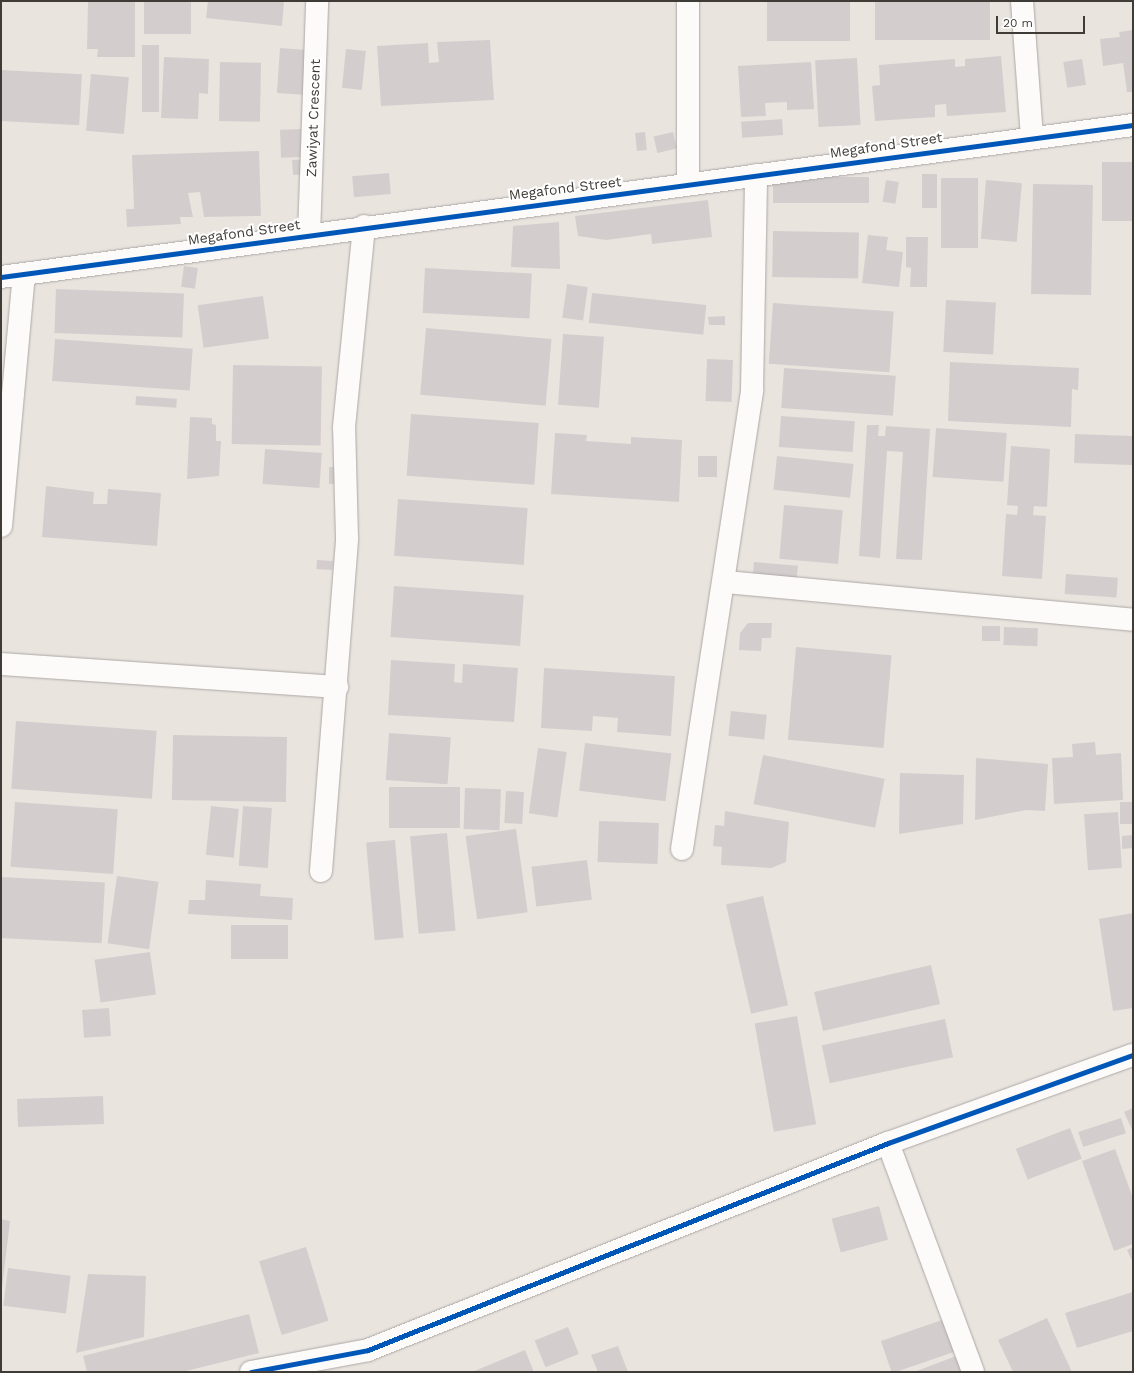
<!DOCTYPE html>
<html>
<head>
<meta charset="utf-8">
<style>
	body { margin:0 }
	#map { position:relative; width:1134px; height:1373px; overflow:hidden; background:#eae4df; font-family:"Work Sans",sans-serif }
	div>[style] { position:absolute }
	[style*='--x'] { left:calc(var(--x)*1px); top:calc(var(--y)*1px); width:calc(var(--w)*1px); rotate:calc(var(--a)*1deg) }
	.building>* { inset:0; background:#d3cecd; transform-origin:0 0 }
	.roads { filter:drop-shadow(0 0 1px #aca8a4) drop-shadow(0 0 1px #aca8a4) }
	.minor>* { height:22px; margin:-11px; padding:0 11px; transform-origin:11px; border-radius:11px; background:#fcfbfa }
	.cycleway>* { height:5px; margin:-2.5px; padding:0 2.5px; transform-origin:2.5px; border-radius:2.5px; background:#0057b8 }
	span { translate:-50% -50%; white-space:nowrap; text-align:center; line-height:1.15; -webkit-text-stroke:4px #fff; paint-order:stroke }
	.street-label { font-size:14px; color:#3f3b37 }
	.frame { position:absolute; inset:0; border:2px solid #3f3b37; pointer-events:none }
	.scale { position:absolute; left:996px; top:16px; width:89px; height:18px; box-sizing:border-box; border:2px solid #3f3b37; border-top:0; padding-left:5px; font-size:12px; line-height:14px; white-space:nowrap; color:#3f3b37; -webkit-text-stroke:3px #fff; paint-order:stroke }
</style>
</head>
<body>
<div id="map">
	<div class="building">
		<i style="clip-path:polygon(88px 1px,135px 1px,135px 57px,97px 57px,98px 49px,87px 49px)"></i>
		<i style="left:191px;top:1px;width:33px;height:47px;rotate:90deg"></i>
		<i style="clip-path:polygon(208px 1px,284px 1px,282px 26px,206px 18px)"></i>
		<i style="left:767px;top:1px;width:83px;height:40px"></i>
		<i style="left:875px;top:1px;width:115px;height:39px"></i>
		<i style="clip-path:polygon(1133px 30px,1133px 92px,1127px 92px,1123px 63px,1103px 66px,1100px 39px,1120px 37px,1119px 32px)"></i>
		<i style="clip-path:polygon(490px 40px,494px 100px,381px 106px,377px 46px,428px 43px,429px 63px,439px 62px,437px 42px)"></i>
		<i style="left:142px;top:45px;width:17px;height:67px"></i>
		<i style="left:280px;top:48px;width:27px;height:45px;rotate:4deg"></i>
		<i style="left:346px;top:49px;width:20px;height:39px;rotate:6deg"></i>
		<i style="clip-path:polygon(1001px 56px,1006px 112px,947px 116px,946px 104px,935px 105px,935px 117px,875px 121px,872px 86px,880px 85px,879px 65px,955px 59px,955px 67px,965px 66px,965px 59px)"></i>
		<i style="clip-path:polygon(164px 57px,209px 59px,208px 94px,199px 93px,198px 119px,161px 118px)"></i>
		<i style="left:857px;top:58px;width:67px;height:42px;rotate:87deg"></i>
		<i style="left:1082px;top:59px;width:26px;height:19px;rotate:81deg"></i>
		<i style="left:220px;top:62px;width:41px;height:59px;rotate:1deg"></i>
		<i style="clip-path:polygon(811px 62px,814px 109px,787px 110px,787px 102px,765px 103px,766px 116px,741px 117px,738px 66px)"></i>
		<i style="left:1px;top:70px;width:81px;height:51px;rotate:3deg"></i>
		<i style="left:91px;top:74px;width:38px;height:57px;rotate:5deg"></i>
		<i style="left:782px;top:119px;width:16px;height:41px;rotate:86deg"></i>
		<i style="left:301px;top:129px;width:28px;height:21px;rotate:88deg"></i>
		<i style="left:645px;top:132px;width:18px;height:10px;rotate:84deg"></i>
		<i style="left:673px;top:132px;width:17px;height:20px;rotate:77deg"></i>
		<i style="clip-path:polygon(259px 151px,261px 216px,204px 217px,200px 192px,188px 193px,193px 217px,180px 217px,181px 224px,127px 227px,126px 209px,134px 209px,132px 155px)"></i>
		<i style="left:307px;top:159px;width:15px;height:15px;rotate:86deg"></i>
		<i style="left:1133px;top:162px;width:59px;height:31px;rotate:90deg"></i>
		<i style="left:389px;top:173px;width:21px;height:37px;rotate:85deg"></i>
		<i style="left:922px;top:174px;width:15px;height:34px"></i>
		<i style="left:869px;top:177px;width:26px;height:96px;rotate:90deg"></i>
		<i style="left:941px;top:178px;width:37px;height:70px"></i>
		<i style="left:886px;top:180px;width:13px;height:22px;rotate:9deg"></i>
		<i style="left:986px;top:180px;width:36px;height:59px;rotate:5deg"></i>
		<i style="left:1033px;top:184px;width:60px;height:110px;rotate:1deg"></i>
		<i style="clip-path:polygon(708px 200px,712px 237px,652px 244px,651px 234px,606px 240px,578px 236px,575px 216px)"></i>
		<i style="clip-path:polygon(559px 222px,560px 269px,511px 267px,513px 226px)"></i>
		<i style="left:773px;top:231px;width:86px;height:46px;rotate:1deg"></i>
		<i style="clip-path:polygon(868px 235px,888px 237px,886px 250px,903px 252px,899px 287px,862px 283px)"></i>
		<i style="clip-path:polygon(906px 237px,928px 237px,927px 287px,910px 287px,911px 268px,906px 267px)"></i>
		<i style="left:184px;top:266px;width:14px;height:21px;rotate:8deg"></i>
		<i style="left:425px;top:268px;width:107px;height:45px;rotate:3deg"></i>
		<i style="left:567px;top:284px;width:21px;height:34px;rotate:8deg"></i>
		<i style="left:56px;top:289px;width:128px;height:44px;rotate:2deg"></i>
		<i style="left:592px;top:293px;width:115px;height:30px;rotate:6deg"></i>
		<i style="left:263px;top:296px;width:43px;height:66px;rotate:82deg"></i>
		<i style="left:946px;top:300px;width:50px;height:52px;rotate:3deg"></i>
		<i style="left:773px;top:303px;width:121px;height:61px;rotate:4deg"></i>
		<i style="clip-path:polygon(725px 316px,725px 325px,709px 325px,708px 317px)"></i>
		<i style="left:426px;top:328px;width:126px;height:67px;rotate:5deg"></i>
		<i style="left:563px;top:334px;width:41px;height:71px;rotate:4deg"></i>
		<i style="left:55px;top:339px;width:138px;height:42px;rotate:4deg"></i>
		<i style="left:707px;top:359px;width:26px;height:42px;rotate:2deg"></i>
		<i style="clip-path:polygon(950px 362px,1079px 368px,1078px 390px,1072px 389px,1071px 427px,948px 421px)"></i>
		<i style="left:233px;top:365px;width:89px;height:79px;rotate:1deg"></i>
		<i style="left:784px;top:368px;width:112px;height:40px;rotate:4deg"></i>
		<i style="left:136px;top:396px;width:41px;height:9px;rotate:4deg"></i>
		<i style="left:411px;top:414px;width:128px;height:62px;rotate:4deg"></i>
		<i style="left:781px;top:416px;width:74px;height:31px;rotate:4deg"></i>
		<i style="clip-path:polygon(190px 417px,212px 418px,212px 424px,216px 425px,216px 441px,221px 441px,219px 476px,187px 479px)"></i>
		<i style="clip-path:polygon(867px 425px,879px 425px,878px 436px,885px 436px,886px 426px,930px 429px,922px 560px,896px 559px,903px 452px,887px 451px,880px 558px,859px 556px)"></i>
		<i style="left:936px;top:428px;width:71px;height:49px;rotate:4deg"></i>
		<i style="clip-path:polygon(555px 433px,587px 435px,586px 441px,631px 444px,631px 437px,682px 440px,679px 502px,551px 494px)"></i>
		<i style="left:1075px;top:434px;width:58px;height:29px;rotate:2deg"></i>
		<i style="clip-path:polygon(1011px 446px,1050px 449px,1047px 507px,1034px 506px,1033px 515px,1046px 516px,1042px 579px,1002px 576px,1006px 514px,1017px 515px,1018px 506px,1007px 505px)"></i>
		<i style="left:265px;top:449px;width:57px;height:35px;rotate:4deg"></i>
		<i style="left:698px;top:456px;width:19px;height:21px"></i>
		<i style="left:777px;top:456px;width:77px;height:34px;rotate:6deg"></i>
		<i style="left:329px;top:467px;width:10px;height:17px"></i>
		<i style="clip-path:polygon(46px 486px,94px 492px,93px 504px,107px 504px,108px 489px,161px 493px,157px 546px,42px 537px)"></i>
		<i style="left:398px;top:499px;width:130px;height:57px;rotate:4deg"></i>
		<i style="left:784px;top:505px;width:59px;height:54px;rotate:5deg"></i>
		<i style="left:317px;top:560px;width:16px;height:9px;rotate:4deg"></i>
		<i style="left:754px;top:562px;width:44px;height:16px;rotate:5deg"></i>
		<i style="left:1066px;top:574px;width:52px;height:20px;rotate:4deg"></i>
		<i style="left:394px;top:586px;width:130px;height:51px;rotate:4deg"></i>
		<i style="clip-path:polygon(748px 623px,772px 623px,771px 638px,762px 638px,761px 651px,739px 650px,740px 633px)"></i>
		<i style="left:982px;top:626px;width:18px;height:15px"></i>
		<i style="left:1004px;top:627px;width:34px;height:18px;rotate:2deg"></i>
		<i style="left:796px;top:647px;width:96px;height:93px;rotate:5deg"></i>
		<i style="clip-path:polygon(391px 660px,455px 664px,454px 682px,462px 683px,463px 664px,518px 668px,514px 722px,388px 715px)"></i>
		<i style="clip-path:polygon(544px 668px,675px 676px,671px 736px,617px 732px,618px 718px,593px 716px,592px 731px,541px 728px)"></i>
		<i style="left:731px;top:711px;width:36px;height:25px;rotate:6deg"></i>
		<i style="left:16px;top:721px;width:141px;height:68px;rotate:4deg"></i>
		<i style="left:389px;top:733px;width:62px;height:47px;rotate:4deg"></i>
		<i style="left:173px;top:735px;width:114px;height:65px;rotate:1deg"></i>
		<i style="clip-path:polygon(1095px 742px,1096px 755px,1121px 753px,1123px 800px,1054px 804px,1052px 758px,1073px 757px,1072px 744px)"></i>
		<i style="left:585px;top:743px;width:87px;height:48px;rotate:7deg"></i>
		<i style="left:538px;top:748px;width:29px;height:66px;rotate:8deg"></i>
		<i style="left:763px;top:755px;width:124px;height:50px;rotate:11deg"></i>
		<i style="clip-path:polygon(976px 758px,1048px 764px,1045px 811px,1026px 810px,975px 820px)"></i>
		<i style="clip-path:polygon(900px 773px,964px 775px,963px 824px,899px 834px)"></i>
		<i style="left:389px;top:787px;width:71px;height:41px"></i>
		<i style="left:465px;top:788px;width:36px;height:41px;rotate:2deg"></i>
		<i style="left:506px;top:791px;width:18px;height:32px;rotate:3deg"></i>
		<i style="left:15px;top:802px;width:103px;height:65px;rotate:4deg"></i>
		<i style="left:1120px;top:802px;width:13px;height:22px"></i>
		<i style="left:211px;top:806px;width:28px;height:49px;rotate:6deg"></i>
		<i style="left:243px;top:806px;width:29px;height:60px;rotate:4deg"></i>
		<i style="clip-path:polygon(725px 811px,789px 822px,786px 862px,771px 868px,721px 865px,722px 847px,713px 846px,715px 825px,724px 826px)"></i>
		<i style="left:1118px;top:812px;width:56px;height:34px;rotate:86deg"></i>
		<i style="left:599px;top:821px;width:60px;height:41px;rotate:2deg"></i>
		<i style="left:516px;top:829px;width:84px;height:51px;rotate:82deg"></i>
		<i style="left:447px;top:833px;width:98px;height:37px;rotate:85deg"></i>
		<i style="clip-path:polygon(1133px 835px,1133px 848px,1122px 849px,1122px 836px)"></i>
		<i style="left:395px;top:840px;width:98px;height:29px;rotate:85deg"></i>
		<i style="left:587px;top:860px;width:40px;height:56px;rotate:83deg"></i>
		<i style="left:117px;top:876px;width:42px;height:68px;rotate:8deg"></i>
		<i style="left:1px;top:877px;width:104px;height:61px;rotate:3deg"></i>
		<i style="clip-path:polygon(206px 880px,261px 884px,260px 896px,293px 898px,292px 920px,188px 914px,189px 900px,205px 900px)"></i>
		<i style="left:763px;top:896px;width:112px;height:38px;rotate:77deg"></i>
		<i style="clip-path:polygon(1133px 913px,1133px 1008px,1113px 1011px,1099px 919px)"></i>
		<i style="left:231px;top:925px;width:57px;height:34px"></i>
		<i style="left:150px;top:952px;width:43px;height:56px;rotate:82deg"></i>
		<i style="left:931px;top:965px;width:40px;height:120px;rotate:77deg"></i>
		<i style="left:109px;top:1008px;width:28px;height:27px;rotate:86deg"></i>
		<i style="left:797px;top:1016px;width:110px;height:43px;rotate:80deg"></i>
		<i style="left:945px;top:1019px;width:39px;height:126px;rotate:78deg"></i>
		<i style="left:103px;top:1096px;width:28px;height:86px;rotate:88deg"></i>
		<i style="clip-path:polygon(1133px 1108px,1133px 1132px,1124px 1112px)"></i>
		<i style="left:1121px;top:1118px;width:16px;height:45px;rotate:72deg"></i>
		<i style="left:1070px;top:1128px;width:33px;height:58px;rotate:69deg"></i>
		<i style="clip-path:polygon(1115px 1149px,1133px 1198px,1133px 1244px,1114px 1251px,1082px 1161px)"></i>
		<i style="left:879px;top:1206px;width:35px;height:49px;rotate:75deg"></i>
		<i style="clip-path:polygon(1px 1219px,10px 1221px,2px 1288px,1px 1288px)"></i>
		<i style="left:306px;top:1247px;width:77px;height:49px;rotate:73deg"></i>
		<i style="clip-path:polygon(1133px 1247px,1133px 1263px,1127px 1250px)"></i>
		<i style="left:8px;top:1268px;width:63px;height:38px;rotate:7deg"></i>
		<i style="clip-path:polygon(88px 1274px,146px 1276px,144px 1337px,76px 1353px)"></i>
		<i style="clip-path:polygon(1133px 1292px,1133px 1331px,1077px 1348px,1065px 1313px)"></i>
		<i style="clip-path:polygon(249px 1314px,259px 1353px,182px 1372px,87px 1372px,83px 1356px)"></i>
		<i style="left:948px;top:1318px;width:34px;height:71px;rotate:71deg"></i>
		<i style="clip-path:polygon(1047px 1318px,1072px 1372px,1013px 1372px,998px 1340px)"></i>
		<i style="left:568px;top:1327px;width:29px;height:36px;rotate:68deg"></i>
		<i style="clip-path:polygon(618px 1346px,628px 1372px,598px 1372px,591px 1355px)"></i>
		<i style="clip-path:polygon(525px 1350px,534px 1372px,472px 1372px)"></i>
		<i style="clip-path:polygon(959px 1355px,966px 1372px,914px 1372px)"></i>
	</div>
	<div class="roads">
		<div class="minor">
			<i style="--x:1022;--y:1;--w:136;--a:85.8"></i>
			<i style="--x:688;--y:184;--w:183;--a:-90"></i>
			<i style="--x:309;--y:235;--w:234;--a:-88"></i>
			<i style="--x:1;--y:277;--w:1142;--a:-7.65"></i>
			<i style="--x:1;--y:526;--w:253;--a:-84.8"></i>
			<i style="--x:726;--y:582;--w:409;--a:5.3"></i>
			<i style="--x:1;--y:664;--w:337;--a:3.9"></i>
			<i style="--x:682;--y:849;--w:464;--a:-81.3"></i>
			<i style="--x:752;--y:390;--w:215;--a:-88.9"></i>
			<i style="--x:321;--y:871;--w:334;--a:-85.5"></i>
			<i style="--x:347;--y:538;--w:111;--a:-91.5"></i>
			<i style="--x:344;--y:427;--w:202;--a:-84.3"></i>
			<i style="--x:888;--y:1143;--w:244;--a:69.6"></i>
			<i style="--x:251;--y:1372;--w:119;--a:-10.6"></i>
			<i style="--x:368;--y:1350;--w:560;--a:-21.71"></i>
			<i style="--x:888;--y:1143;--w:260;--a:-19.8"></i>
		</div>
	</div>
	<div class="cycleway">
		<i style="--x:1;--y:277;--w:1142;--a:-7.65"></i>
		<i style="--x:251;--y:1372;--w:119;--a:-10.6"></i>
		<i style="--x:368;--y:1350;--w:560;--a:-21.71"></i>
		<i style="--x:888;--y:1143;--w:260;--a:-19.8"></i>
	</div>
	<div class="street-label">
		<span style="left:313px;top:118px;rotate:-88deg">Zawiyat Crescent</span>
		<span style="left:886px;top:145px;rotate:-8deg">Megafond Street</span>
		<span style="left:565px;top:188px;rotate:-7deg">Megafond Street</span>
		<span style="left:244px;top:232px;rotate:-8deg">Megafond Street</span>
	</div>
	<div class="frame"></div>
	<div class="scale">20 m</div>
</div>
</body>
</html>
